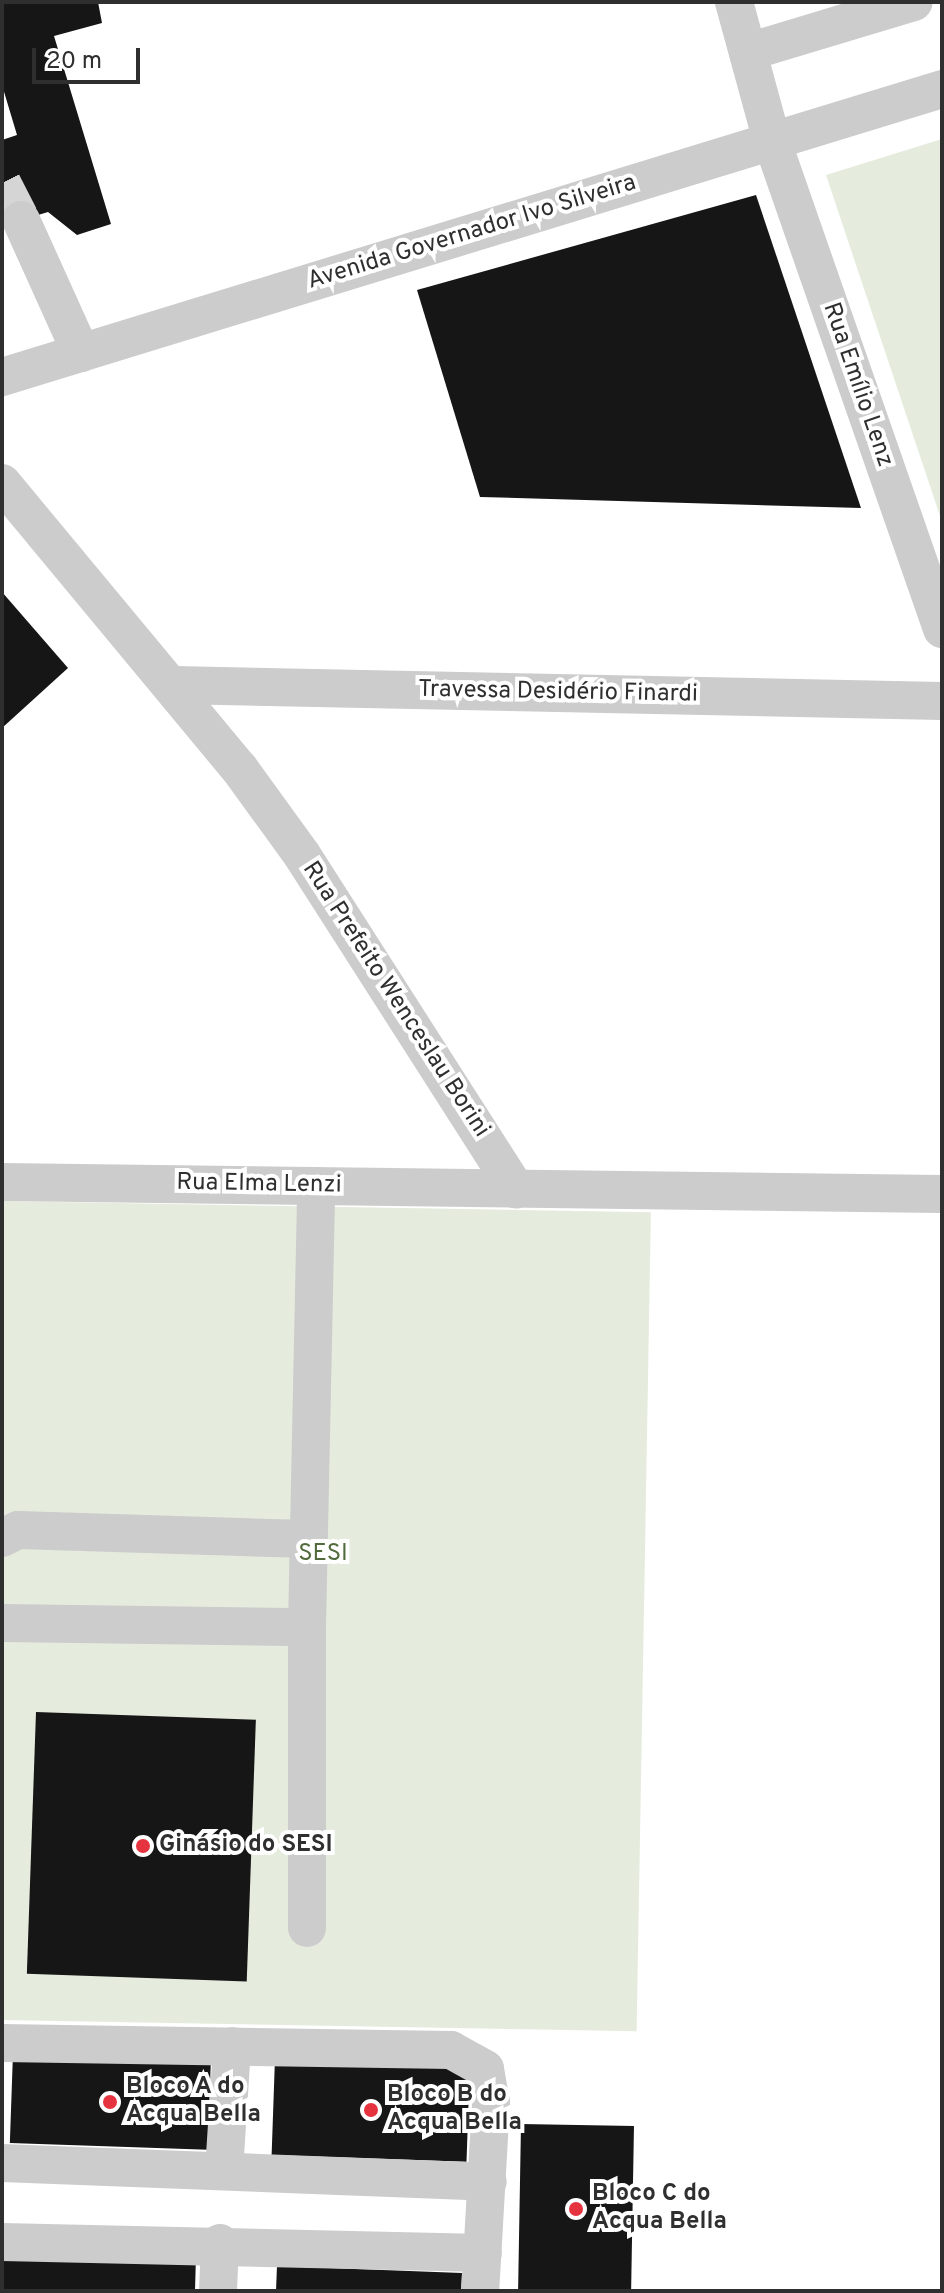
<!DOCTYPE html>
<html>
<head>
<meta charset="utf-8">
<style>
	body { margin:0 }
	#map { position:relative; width:944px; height:2293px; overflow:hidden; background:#fff; font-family:Overpass,sans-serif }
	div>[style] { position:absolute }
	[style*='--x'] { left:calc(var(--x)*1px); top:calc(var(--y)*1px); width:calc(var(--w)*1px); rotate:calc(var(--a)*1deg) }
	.green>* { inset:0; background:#e5ecdd; transform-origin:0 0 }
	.building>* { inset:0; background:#161616; transform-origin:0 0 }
	.minor-tunnel>* { height:38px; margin-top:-19px; transform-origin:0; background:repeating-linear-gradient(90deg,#d5d5d5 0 38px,transparent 0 57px) }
	.minor>* { height:38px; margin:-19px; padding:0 19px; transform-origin:19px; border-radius:19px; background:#ccc }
	.dots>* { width:22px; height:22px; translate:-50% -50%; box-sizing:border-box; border:4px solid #fff; border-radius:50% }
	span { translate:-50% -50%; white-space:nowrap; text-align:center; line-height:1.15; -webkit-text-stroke:8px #fff; paint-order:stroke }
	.street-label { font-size:24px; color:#2f2f2f }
	.park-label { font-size:24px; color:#526b3c }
	.poi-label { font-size:24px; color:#2f2f2f; font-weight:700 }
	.left { translate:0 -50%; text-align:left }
	.frame { position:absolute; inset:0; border:4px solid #2f2f2f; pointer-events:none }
	.scale { position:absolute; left:32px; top:48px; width:108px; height:36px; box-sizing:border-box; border:4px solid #2f2f2f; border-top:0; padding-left:10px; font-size:24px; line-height:28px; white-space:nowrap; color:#2f2f2f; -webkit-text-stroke:6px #fff; paint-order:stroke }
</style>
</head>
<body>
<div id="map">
	<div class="green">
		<i style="clip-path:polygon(942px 139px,942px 522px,826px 175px)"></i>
		<i style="left:2px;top:1201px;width:649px;height:819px;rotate:1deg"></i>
	</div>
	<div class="building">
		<i style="clip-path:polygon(2px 2px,98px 2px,102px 23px,54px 36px,111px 224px,77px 235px,48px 212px,2px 226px,2px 140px,17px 135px,2px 85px)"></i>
		<i style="clip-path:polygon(756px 195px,861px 508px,480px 497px,417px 290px)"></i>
		<i style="clip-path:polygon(2px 592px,68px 668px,2px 728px)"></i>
		<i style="left:36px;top:1712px;width:220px;height:262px;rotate:2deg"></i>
		<i style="left:13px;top:2053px;width:198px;height:90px;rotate:2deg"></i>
		<i style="left:275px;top:2058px;width:195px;height:97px;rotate:2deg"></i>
		<i style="left:521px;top:2124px;width:113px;height:167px;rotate:1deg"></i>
		<i style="clip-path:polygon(2px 2248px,196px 2255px,195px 2291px,2px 2291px)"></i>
		<i style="clip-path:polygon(277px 2266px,462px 2273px,461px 2291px,276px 2291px)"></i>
	</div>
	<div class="minor-tunnel">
		<i style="--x:2;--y:183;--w:42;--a:62.8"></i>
	</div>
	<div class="minor">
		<i style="--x:734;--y:2;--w:144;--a:74.7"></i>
		<i style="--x:772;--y:141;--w:517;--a:70.79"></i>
		<i style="--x:748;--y:52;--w:173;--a:-16.8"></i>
		<i style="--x:21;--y:220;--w:146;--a:65.7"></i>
		<i style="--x:2;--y:377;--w:983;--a:-17.03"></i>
		<i style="--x:2;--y:483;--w:371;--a:50.3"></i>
		<i style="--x:239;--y:768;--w:107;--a:54.1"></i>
		<i style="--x:302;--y:855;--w:397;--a:57.4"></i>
		<i style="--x:174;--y:685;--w:768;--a:1.19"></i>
		<i style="--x:2;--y:1182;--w:940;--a:0.73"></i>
		<i style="--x:2;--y:1538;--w:18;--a:-27"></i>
		<i style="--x:18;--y:1530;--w:290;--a:1.8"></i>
		<i style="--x:2;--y:1623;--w:305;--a:0.8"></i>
		<i style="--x:307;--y:1627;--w:441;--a:-88.8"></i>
		<i style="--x:307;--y:1928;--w:301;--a:-90"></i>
		<i style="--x:2;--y:2043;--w:449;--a:0.9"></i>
		<i style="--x:451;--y:2050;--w:39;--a:29"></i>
		<i style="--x:485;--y:2069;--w:35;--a:80"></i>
		<i style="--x:491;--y:2103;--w:188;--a:93.3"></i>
		<i style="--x:2;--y:2163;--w:486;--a:2.2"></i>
		<i style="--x:224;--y:2171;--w:125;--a:-86.3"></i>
		<i style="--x:2;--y:2242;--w:481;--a:1.3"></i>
		<i style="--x:218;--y:2291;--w:48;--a:-87.6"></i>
	</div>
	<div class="dots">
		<i style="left:143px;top:1846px;background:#e53340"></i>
		<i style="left:110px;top:2102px;background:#e53340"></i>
		<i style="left:371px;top:2110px;background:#e53340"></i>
		<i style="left:576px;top:2209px;background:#e53340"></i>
	</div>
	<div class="street-label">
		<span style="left:472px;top:233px;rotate:-17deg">Avenida Governador Ivo Silveira</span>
		<span style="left:857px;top:385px;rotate:71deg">Rua Emílio Lenz</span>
		<span style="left:558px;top:693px;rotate:1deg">Travessa Desidério Finardi</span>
		<span style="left:395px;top:1000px;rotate:57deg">Rua Prefeito Wenceslau Borini</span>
		<span style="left:259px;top:1185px;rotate:1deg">Rua Elma Lenzi</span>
	</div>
	<div class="park-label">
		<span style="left:323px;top:1555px">SESI</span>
	</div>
	<div class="poi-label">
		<span class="left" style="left:159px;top:1846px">Ginásio do SESI</span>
		<span class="left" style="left:126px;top:2102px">Bloco A do<br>Acqua Bella</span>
		<span class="left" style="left:387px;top:2110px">Bloco B do<br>Acqua Bella</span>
		<span class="left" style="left:592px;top:2209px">Bloco C do<br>Acqua Bella</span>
	</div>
	<div class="frame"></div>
	<div class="scale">20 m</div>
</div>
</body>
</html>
